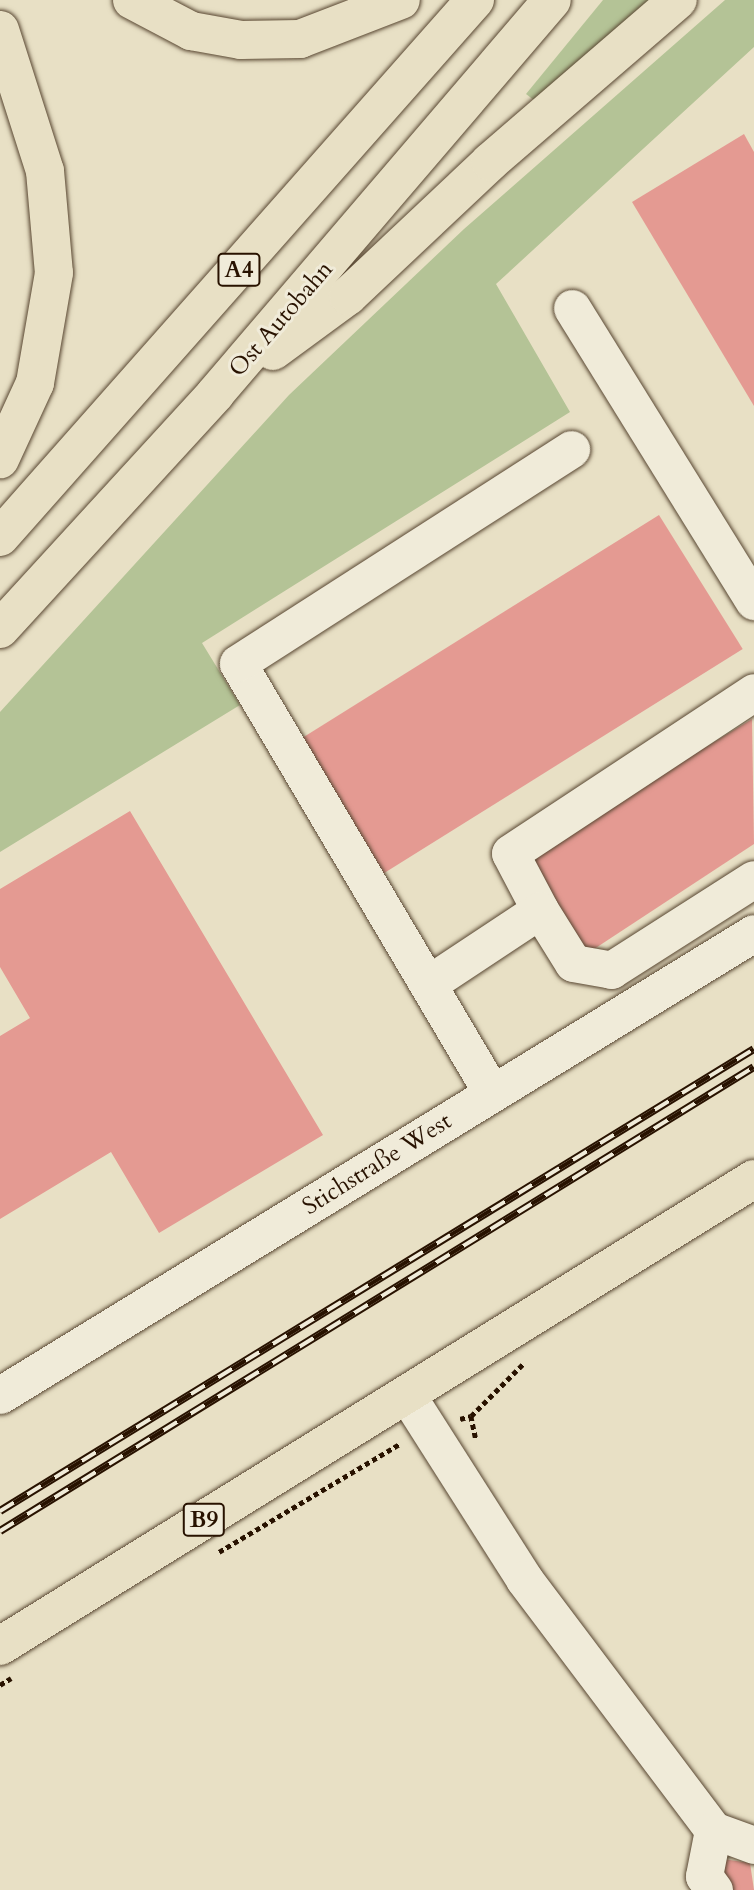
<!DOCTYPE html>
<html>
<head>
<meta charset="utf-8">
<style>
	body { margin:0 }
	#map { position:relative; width:754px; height:1890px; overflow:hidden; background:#e8e0c5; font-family:Cardo,serif }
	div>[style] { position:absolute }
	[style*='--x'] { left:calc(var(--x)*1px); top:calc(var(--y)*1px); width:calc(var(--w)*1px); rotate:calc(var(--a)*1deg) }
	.green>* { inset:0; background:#b4c396 }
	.building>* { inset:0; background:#e49a92; transform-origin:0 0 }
	.path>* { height:4.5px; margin-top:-2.25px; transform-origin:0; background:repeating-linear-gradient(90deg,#281200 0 5px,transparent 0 8.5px) }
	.roads { filter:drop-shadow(0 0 2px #584631) drop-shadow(0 0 2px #584631) }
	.minor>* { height:37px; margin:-18.5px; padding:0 18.5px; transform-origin:18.5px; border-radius:18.5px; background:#f0ebd9 }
	.major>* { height:38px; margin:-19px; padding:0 19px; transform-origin:19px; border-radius:19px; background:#e8e0c5 }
	.highway>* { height:38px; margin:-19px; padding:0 19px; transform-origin:19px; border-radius:19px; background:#e8e0c5 }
	.rail>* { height:8px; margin-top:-4px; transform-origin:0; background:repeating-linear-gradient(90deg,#f0ebd9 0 16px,#281200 0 32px); box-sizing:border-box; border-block:2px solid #281200 }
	span { translate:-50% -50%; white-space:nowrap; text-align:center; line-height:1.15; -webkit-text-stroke:6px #f0ebd9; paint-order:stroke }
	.shield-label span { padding:2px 5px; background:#f0ebd9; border:2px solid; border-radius:5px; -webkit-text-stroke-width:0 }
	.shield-label { font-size:23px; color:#281200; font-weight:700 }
	.street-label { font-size:24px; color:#281200 }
</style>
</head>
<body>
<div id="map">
	<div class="green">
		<i style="clip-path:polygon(603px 0,654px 0,535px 101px,526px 94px)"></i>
		<i style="clip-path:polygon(725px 0,754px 0,754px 47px,496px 284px,570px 412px,202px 643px,240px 705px,0 852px,0 712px,289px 395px,464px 229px)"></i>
	</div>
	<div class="building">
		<i style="clip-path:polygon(744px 134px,754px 152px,754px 406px,632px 202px)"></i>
		<i style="left:659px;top:515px;width:158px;height:426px;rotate:58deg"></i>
		<i style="clip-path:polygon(752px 719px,754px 844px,585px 955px,526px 856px)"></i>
		<i style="clip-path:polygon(130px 811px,323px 1135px,159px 1233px,111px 1152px,0 1219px,0 1036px,30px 1018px,0 967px,0 889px)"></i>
		<i style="clip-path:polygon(723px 1859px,750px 1863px,754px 1890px,726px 1890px)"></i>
	</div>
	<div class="path">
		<i style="--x:471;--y:1416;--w:24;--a:78"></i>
		<i style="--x:460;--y:1419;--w:11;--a:-15"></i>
		<i style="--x:471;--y:1416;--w:74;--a:-45"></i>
		<i style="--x:219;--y:1552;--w:212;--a:-30.9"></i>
		<i style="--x:0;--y:1685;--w:13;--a:-32"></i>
	</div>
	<div class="roads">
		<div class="minor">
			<i style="--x:572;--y:308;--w:345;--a:58.2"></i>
			<i style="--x:540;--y:910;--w:64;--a:-117.8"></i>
			<i style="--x:510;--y:853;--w:292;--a:-33.4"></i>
			<i style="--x:428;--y:984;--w:134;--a:-33.5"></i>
			<i style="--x:540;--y:910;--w:62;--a:58.1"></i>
			<i style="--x:573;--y:963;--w:39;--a:10"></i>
			<i style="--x:611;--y:970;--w:169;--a:-32.5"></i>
			<i style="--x:492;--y:1093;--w:499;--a:-120.6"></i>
			<i style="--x:238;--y:663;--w:396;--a:-32.7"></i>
			<i style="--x:0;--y:1395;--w:884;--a:-31.5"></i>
			<i style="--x:407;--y:1395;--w:218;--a:57.5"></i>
			<i style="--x:524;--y:1579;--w:314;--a:53"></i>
			<i style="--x:713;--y:1830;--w:44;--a:20.1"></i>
			<i style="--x:713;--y:1830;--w:47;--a:101.1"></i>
			<i style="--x:704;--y:1876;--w:17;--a:54"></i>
		</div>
		<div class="major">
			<i style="--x:0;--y:1646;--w:887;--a:-31.77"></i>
		</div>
		<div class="highway">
			<i style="--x:132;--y:0;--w:67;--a:27.7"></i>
			<i style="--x:191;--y:31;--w:51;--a:10.2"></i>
			<i style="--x:241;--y:40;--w:59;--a:-1"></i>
			<i style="--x:300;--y:39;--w:108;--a:-21.1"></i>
			<i style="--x:0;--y:30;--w:148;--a:72.3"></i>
			<i style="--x:45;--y:171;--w:102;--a:85"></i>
			<i style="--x:54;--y:273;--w:112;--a:99.8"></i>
			<i style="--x:35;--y:383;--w:84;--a:114.7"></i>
			<i style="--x:273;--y:351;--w:93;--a:-36.3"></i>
			<i style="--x:348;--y:296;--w:195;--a:-43.3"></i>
			<i style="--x:490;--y:162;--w:248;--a:-40.8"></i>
			<i style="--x:0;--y:537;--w:717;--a:-48.51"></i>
			<i style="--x:0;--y:629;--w:319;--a:-47.5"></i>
			<i style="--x:215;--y:394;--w:518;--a:-49.46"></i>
		</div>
	</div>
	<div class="rail">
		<i style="--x:0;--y:1511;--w:884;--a:-31.5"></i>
		<i style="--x:0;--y:1531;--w:885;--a:-31.61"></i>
	</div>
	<div class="shield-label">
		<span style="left:239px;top:270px">A4</span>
		<span style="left:204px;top:1520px">B9</span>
	</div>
	<div class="street-label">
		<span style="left:281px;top:319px;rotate:-49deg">Ost Autobahn</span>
		<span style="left:377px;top:1164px;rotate:-32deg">Stichstraße West</span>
	</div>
</div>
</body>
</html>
